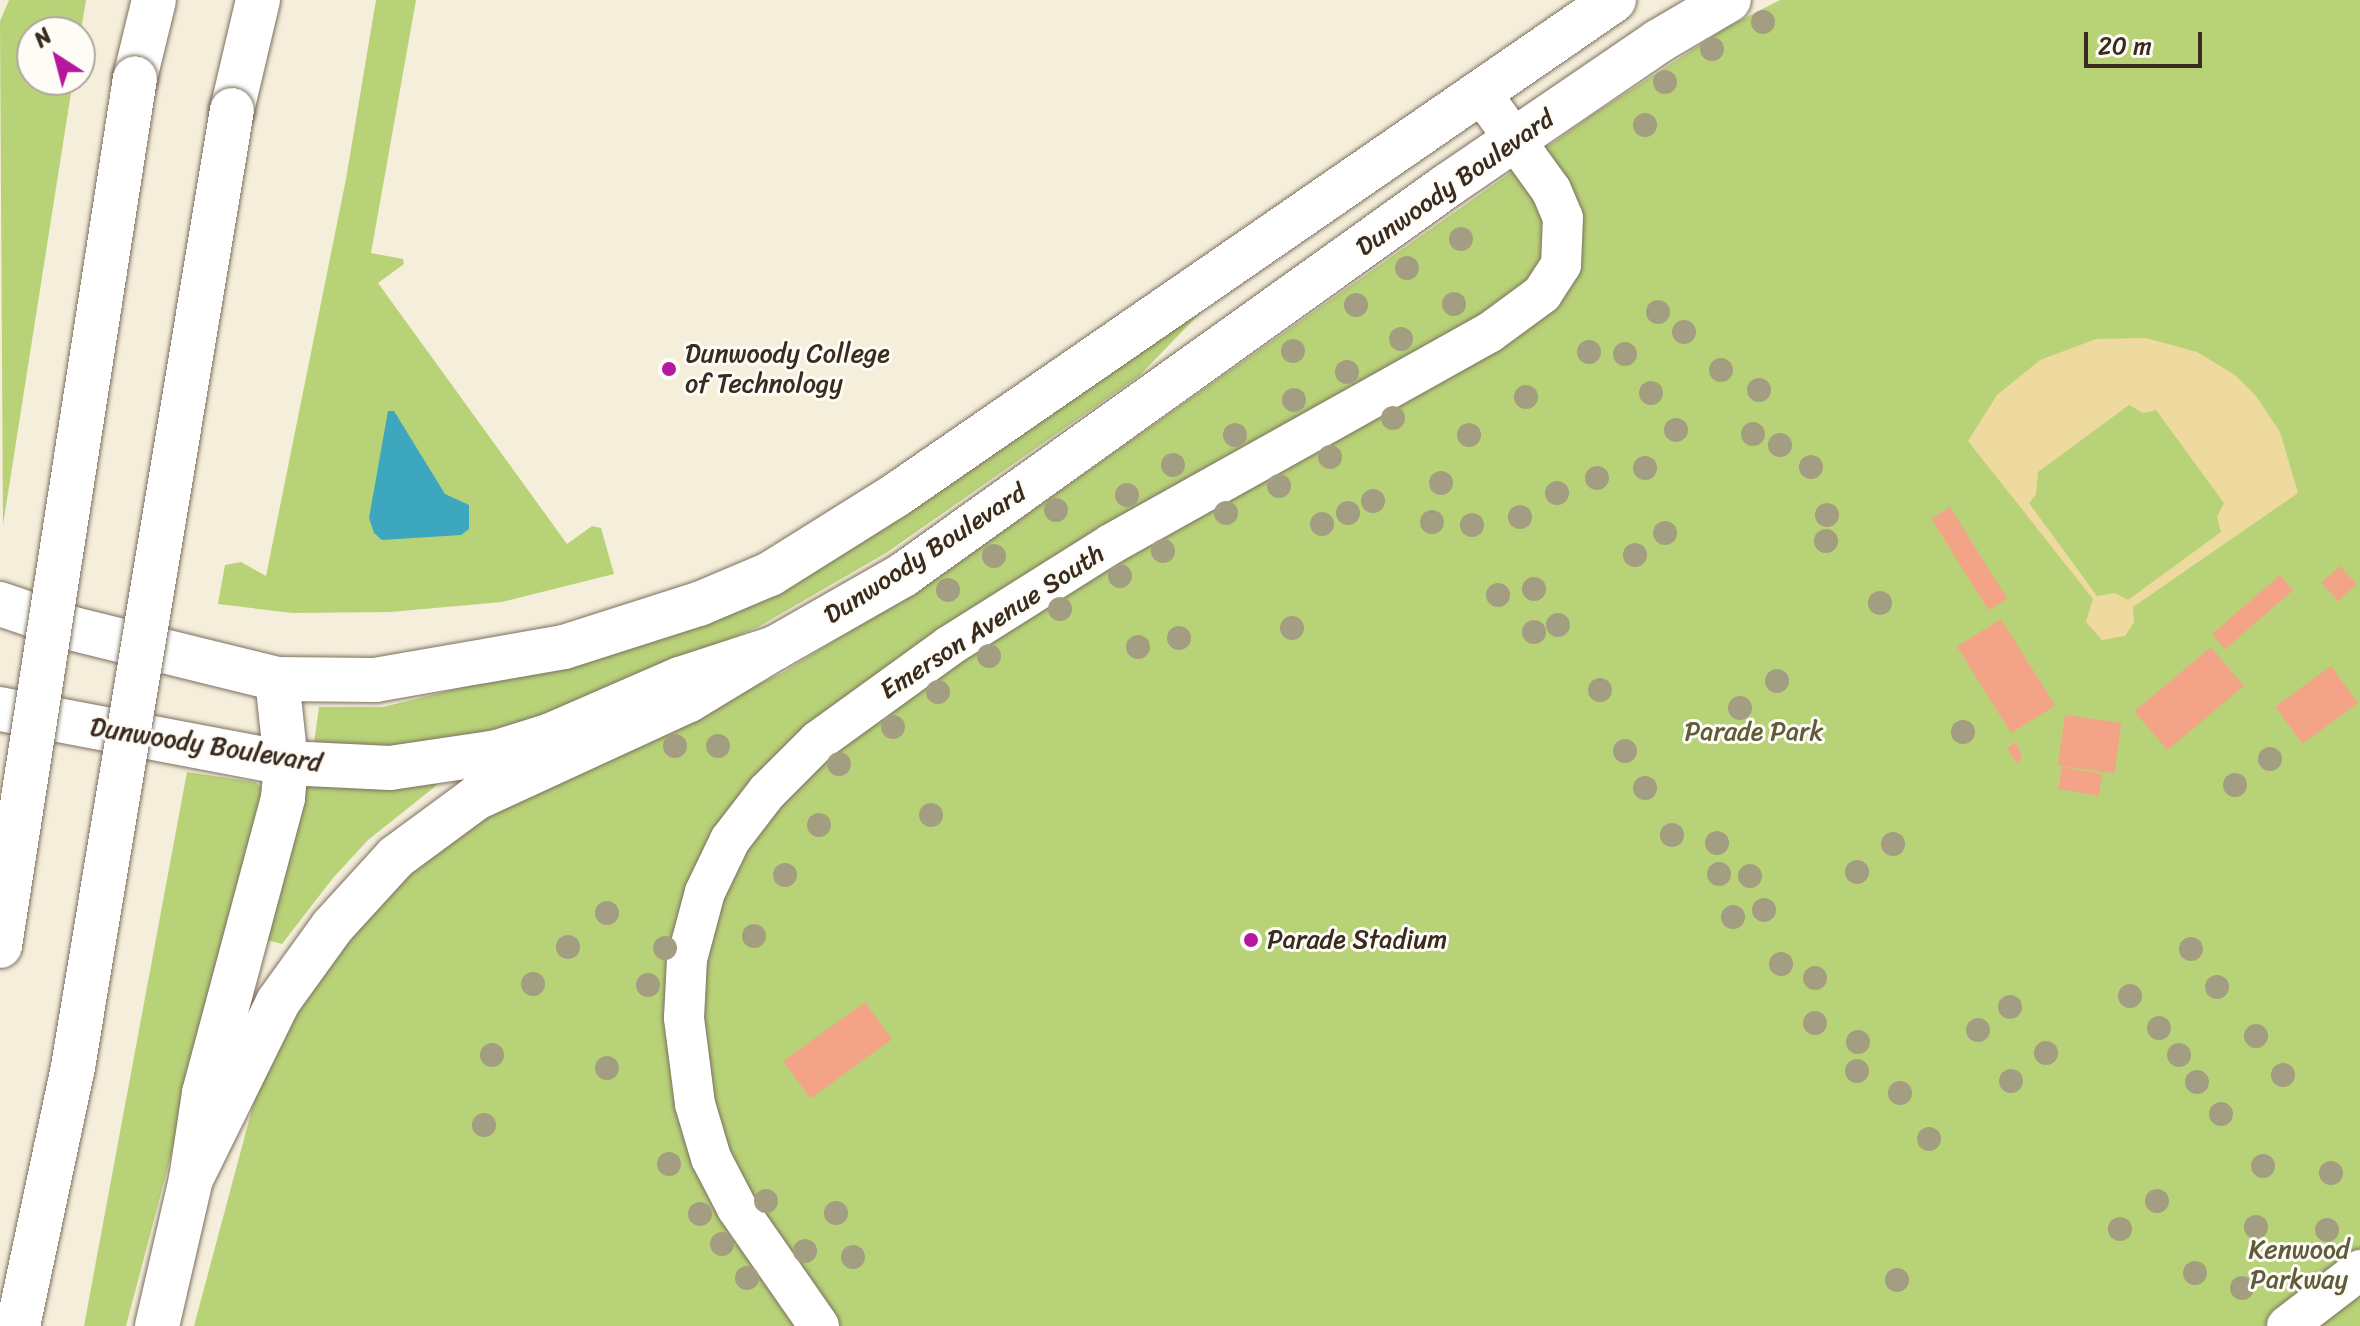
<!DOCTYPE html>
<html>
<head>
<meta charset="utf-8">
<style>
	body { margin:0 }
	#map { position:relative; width:2360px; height:1326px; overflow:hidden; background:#f5eeda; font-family:Sriracha,sans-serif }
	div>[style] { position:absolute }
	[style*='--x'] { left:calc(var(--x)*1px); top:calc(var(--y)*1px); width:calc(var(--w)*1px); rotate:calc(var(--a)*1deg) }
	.green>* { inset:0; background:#b8d278 }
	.sand>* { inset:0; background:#eeda9e }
	.water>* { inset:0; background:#3da8bd }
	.building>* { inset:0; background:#f3a487; transform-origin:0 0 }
	.roads { filter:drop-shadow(0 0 2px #7c6f60) drop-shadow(0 0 2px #7c6f60) }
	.minor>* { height:40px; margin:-20px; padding:0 20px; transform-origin:20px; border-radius:20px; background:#fff }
	.major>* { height:44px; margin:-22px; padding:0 22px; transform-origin:22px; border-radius:22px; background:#fff }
	.highway>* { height:44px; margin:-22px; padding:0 22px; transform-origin:22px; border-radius:22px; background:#fff }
	.bridges { filter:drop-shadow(0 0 2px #7c6f60) drop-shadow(0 0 2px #7c6f60) }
	.highway-bridge>* { height:44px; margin:-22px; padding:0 22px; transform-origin:22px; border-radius:22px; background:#fff }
	.trees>* { width:24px; height:24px; margin:-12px; border-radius:50%; background:#a39e81 }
	.dots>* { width:22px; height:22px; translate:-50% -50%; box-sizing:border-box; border:4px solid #fdfcf7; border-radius:50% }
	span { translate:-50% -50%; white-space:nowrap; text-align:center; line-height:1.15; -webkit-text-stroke:6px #fdfcf7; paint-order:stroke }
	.street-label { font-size:26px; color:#3b2a1e }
	.poi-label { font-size:26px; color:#3b2a1e }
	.left { translate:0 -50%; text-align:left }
	.park-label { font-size:26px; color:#605c39 }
	.north { position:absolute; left:16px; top:16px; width:80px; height:80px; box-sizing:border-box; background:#fdfcf7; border:2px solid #afa8a0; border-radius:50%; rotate:324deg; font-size:22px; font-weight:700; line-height:32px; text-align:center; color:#3b2a1e }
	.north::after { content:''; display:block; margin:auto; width:28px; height:36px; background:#b5179e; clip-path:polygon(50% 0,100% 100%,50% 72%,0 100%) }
	.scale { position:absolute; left:2084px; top:32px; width:118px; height:36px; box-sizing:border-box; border:4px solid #3b2a1e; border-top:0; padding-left:10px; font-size:24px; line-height:28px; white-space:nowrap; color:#3b2a1e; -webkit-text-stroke:6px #fdfcf7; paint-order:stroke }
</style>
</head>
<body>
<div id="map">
	<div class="green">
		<i style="clip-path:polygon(9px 0,86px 0,80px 37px,80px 32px,32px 32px,32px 80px,73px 80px,3px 525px,0 21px)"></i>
		<i style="clip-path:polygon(376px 0,416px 0,371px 253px,403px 259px,404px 264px,378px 283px,567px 544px,592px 526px,601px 528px,614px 574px,502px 602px,390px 612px,292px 613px,218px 604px,225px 565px,241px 562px,266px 576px,346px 179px)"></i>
		<i style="clip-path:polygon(1780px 0,2360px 0,2360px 1326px,194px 1326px,259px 1083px,313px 980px,400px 877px,499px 806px,782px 673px,942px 574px,1591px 116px,1727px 27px)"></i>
		<i style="clip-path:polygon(1202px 311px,1139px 376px,1102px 402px,886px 553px,758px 627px,513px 730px,384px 747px,314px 743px,319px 707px,383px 707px,607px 652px)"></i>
		<i style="clip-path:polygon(187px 772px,255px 782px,267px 791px,126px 1326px,84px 1326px)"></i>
		<i style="clip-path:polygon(434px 778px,437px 785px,368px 840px,333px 878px,282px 944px,267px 940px,305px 786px)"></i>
	</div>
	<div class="sand">
		<i style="clip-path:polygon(evenodd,2146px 338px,2197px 352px,2235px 375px,2256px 396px,2280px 432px,2298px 493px,2133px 607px,2134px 622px,2125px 636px,2102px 640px,2086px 622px,2093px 599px,1968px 441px,1997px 395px,2040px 360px,2096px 339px,2146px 338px,2129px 405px,2143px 413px,2156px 410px,2224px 503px,2217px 517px,2221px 532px,2128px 600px,2115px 593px,2097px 596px,2029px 503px,2036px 494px,2038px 472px,2129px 405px)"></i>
	</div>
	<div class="water">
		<i style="clip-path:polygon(388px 411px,394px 411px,445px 494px,469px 505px,469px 529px,461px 535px,382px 540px,374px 533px,369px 518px)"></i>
	</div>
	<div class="building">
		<i style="left:1950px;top:507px;width:108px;height:22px;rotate:58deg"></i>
		<i style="left:2340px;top:566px;width:25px;height:25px;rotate:48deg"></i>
		<i style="left:2280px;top:575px;width:20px;height:90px;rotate:49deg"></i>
		<i style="left:2001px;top:619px;width:102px;height:52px;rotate:58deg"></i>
		<i style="left:2211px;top:647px;width:51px;height:100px;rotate:50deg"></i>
		<i style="left:2331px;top:666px;width:46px;height:69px;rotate:54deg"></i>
		<i style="left:2065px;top:715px;width:57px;height:51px;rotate:8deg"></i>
		<i style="clip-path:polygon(2016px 742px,2022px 759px,2016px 763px,2007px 748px)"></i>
		<i style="left:2062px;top:767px;width:41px;height:22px;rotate:10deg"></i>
		<i style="left:865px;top:1002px;width:46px;height:101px;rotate:54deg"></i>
	</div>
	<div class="roads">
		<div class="minor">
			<i style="--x:819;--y:1326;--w:144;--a:-124.8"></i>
			<i style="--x:737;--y:1208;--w:56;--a:-117.5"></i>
			<i style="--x:711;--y:1158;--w:56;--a:-106.5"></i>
			<i style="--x:695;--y:1104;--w:87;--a:-97.3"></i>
			<i style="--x:684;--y:1018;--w:59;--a:-87.1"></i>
			<i style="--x:687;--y:959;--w:69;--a:-75"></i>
			<i style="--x:705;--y:892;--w:58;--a:-64.3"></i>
			<i style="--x:730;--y:840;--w:61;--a:-52.4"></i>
			<i style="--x:767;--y:792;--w:72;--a:-45"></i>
			<i style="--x:818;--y:741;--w:162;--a:-35.9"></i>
			<i style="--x:949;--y:646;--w:191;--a:-32.2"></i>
			<i style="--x:1111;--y:544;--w:433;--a:-29.2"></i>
			<i style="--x:1489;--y:333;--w:66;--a:-36.3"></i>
			<i style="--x:1542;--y:294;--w:35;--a:-57"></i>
			<i style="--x:1561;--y:265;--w:47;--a:-87.6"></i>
			<i style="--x:1563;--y:218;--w:30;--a:-113"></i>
			<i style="--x:1551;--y:190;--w:120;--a:-125.8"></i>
			<i style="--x:2287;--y:1326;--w:92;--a:-37.5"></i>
		</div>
		<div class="major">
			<i style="--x:0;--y:604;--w:78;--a:18.7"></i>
			<i style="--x:74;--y:629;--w:209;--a:13.8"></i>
			<i style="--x:277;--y:679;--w:98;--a:0.6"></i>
			<i style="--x:375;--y:680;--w:192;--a:-9.9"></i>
			<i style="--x:564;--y:647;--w:142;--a:-17.7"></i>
			<i style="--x:699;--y:604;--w:77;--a:-22.9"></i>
			<i style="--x:770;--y:574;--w:149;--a:-32.1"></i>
			<i style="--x:896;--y:495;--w:872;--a:-34.58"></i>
			<i style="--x:0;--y:709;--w:291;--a:10.7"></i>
			<i style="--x:286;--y:763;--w:104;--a:2.8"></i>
			<i style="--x:390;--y:768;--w:108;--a:-8.5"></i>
			<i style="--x:497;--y:752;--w:57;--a:-17.5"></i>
			<i style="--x:551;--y:735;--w:141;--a:-23.5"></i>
			<i style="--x:680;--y:679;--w:100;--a:-18.1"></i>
			<i style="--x:775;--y:648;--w:147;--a:-29.7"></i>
			<i style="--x:903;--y:575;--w:670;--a:-35.59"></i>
			<i style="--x:1448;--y:185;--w:255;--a:-34.3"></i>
			<i style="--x:1659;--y:41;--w:81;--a:-30.4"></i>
		</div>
		<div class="highway">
			<i style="--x:135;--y:78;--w:80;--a:-76.3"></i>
			<i style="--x:232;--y:110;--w:113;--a:-76.7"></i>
			<i style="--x:191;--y:1179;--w:197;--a:-63.8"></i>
			<i style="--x:278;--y:1002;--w:92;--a:-54.2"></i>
			<i style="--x:332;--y:927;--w:95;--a:-47.6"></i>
			<i style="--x:396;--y:857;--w:99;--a:-36.4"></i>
			<i style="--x:476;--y:798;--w:234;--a:-24.7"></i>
			<i style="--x:689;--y:700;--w:100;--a:-31.2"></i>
			<i style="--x:157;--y:1326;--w:151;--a:-77"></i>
			<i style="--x:191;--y:1179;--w:87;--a:-81.4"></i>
			<i style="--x:204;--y:1093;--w:305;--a:-75"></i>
			<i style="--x:283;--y:798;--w:35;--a:-85"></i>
			<i style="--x:286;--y:763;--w:84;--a:-96.1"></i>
		</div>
	</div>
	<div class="bridges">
		<div class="highway-bridge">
			<i style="--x:0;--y:946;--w:878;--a:-81.16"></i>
			<i style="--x:18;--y:1326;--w:265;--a:-78"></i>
			<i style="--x:73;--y:1067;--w:970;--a:-80.57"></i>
		</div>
	</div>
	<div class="trees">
		<i style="left:1763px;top:22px"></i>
		<i style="left:1712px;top:49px"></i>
		<i style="left:1665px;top:82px"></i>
		<i style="left:1645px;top:125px"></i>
		<i style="left:1461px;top:239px"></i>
		<i style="left:1407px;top:268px"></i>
		<i style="left:1454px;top:304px"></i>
		<i style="left:1356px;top:305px"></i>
		<i style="left:1658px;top:312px"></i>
		<i style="left:1684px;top:332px"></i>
		<i style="left:1401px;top:339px"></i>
		<i style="left:1293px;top:351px"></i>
		<i style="left:1589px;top:352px"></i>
		<i style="left:1625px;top:354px"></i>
		<i style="left:1721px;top:370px"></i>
		<i style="left:1347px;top:372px"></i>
		<i style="left:1759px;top:390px"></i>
		<i style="left:1651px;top:393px"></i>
		<i style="left:1526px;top:397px"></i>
		<i style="left:1294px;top:400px"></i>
		<i style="left:1393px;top:418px"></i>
		<i style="left:1676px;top:430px"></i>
		<i style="left:1753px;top:434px"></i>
		<i style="left:1235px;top:435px"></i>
		<i style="left:1469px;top:435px"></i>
		<i style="left:1780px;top:445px"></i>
		<i style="left:1330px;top:457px"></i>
		<i style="left:1173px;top:465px"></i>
		<i style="left:1811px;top:467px"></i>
		<i style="left:1645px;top:468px"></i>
		<i style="left:1597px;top:478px"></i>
		<i style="left:1441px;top:483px"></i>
		<i style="left:1279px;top:486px"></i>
		<i style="left:1557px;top:493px"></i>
		<i style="left:1127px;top:495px"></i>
		<i style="left:1373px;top:501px"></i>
		<i style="left:1056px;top:510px"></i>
		<i style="left:1226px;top:513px"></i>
		<i style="left:1348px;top:513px"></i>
		<i style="left:1827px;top:515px"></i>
		<i style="left:1520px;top:517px"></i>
		<i style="left:1432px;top:522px"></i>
		<i style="left:1322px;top:524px"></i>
		<i style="left:1472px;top:525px"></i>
		<i style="left:1665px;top:533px"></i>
		<i style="left:1826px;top:541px"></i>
		<i style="left:1163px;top:551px"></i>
		<i style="left:1635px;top:555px"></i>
		<i style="left:994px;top:556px"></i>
		<i style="left:1120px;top:576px"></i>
		<i style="left:1534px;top:589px"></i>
		<i style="left:948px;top:590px"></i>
		<i style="left:1498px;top:595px"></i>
		<i style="left:1880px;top:603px"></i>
		<i style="left:1060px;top:609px"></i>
		<i style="left:1558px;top:625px"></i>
		<i style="left:1292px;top:628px"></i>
		<i style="left:1534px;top:632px"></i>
		<i style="left:1179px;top:638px"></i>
		<i style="left:1138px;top:647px"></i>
		<i style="left:989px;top:656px"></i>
		<i style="left:1777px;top:681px"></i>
		<i style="left:1600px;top:690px"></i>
		<i style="left:938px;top:692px"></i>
		<i style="left:1740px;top:708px"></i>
		<i style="left:893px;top:727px"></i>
		<i style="left:1963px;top:732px"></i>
		<i style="left:675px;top:746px"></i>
		<i style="left:718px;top:746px"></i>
		<i style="left:1625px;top:751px"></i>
		<i style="left:2270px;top:759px"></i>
		<i style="left:839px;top:764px"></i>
		<i style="left:2235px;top:785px"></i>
		<i style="left:1645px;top:788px"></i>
		<i style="left:931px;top:815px"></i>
		<i style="left:819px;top:825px"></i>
		<i style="left:1672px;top:835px"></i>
		<i style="left:1717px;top:843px"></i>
		<i style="left:1893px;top:844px"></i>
		<i style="left:1857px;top:872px"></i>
		<i style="left:1719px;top:874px"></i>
		<i style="left:785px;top:875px"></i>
		<i style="left:1750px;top:876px"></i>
		<i style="left:1764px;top:910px"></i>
		<i style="left:607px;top:913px"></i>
		<i style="left:1733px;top:917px"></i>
		<i style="left:754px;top:936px"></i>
		<i style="left:568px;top:947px"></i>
		<i style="left:665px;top:948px"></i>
		<i style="left:2191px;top:949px"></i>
		<i style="left:1781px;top:964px"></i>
		<i style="left:1815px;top:978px"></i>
		<i style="left:533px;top:984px"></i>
		<i style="left:648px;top:985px"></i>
		<i style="left:2217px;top:987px"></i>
		<i style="left:2130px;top:996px"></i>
		<i style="left:2010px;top:1007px"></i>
		<i style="left:1815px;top:1023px"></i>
		<i style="left:2159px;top:1028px"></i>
		<i style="left:1978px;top:1030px"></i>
		<i style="left:2256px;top:1036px"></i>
		<i style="left:1858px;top:1042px"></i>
		<i style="left:2046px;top:1053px"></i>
		<i style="left:492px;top:1055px"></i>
		<i style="left:2179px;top:1055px"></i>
		<i style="left:607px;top:1068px"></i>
		<i style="left:1857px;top:1071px"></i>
		<i style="left:2283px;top:1075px"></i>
		<i style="left:2011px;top:1081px"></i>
		<i style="left:2197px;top:1082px"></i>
		<i style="left:1900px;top:1093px"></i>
		<i style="left:2221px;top:1114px"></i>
		<i style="left:484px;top:1125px"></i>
		<i style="left:1929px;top:1139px"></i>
		<i style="left:669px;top:1164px"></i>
		<i style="left:2263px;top:1166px"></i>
		<i style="left:2331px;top:1173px"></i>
		<i style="left:766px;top:1201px"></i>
		<i style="left:2157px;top:1201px"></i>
		<i style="left:836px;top:1213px"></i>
		<i style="left:700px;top:1214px"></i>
		<i style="left:2256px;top:1227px"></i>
		<i style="left:2120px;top:1229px"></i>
		<i style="left:2327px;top:1230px"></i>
		<i style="left:722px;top:1244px"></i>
		<i style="left:805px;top:1251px"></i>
		<i style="left:853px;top:1257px"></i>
		<i style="left:2195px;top:1273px"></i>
		<i style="left:747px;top:1278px"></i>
		<i style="left:1897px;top:1280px"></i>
		<i style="left:2242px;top:1288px"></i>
	</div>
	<div class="dots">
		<i style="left:669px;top:369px;background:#b5179e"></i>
		<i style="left:1251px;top:940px;background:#b5179e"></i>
	</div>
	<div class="street-label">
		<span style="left:1455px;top:183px;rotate:-35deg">Dunwoody Boulevard</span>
		<span style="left:925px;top:554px;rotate:-33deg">Dunwoody Boulevard</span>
		<span style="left:992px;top:622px;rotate:-33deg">Emerson Avenue South</span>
		<span style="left:206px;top:745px;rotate:9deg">Dunwoody Boulevard</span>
	</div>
	<div class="poi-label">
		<span class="left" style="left:685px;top:369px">Dunwoody College<br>of Technology</span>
		<span class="left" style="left:1267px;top:940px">Parade Stadium</span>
	</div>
	<div class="park-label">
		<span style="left:1754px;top:732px">Parade Park</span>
		<span style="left:2299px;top:1265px">Kenwood<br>Parkway</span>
	</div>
	<div class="north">N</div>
	<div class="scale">20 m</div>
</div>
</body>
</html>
